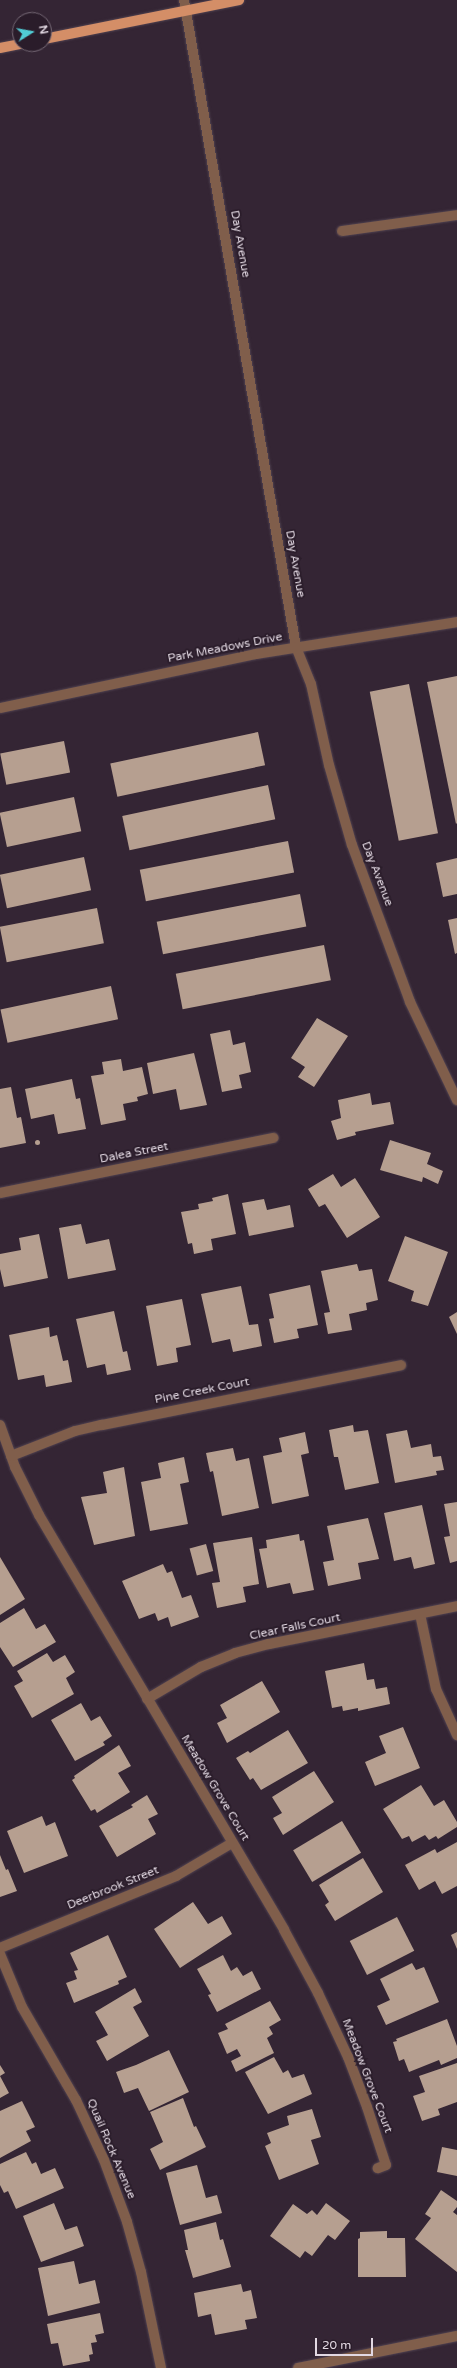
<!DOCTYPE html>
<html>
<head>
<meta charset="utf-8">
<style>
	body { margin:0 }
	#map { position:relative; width:457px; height:2368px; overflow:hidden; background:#342534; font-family:"Varela Round",sans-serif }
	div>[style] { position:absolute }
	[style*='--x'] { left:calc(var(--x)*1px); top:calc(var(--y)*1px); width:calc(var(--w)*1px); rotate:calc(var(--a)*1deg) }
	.building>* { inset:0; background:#b69f90; transform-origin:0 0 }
	.round { border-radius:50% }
	.roads { filter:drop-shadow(0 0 1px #504250) drop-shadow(0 0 1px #504250) }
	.minor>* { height:10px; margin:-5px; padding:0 5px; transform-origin:5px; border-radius:5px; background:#805e4b }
	.major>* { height:10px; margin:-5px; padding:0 5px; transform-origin:5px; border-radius:5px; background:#d48e67 }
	span { translate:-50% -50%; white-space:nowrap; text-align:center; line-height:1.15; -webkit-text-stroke:4px #2a1c2a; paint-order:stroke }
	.street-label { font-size:12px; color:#e2d8e2 }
	.north { position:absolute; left:12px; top:12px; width:40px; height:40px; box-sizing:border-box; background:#2a1c2a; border:1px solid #746774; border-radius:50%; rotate:79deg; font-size:11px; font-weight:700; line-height:16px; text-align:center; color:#e2d8e2 }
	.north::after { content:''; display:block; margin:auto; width:14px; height:18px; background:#51ccd5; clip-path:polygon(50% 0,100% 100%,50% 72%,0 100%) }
	.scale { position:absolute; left:315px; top:2338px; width:58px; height:18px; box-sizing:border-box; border:2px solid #e2d8e2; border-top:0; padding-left:5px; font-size:12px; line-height:14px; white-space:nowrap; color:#e2d8e2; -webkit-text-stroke:3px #2a1c2a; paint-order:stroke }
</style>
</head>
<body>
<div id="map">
	<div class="building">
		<i style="clip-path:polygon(457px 676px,457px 823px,456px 824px,427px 682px)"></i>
		<i style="left:409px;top:684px;width:152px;height:40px;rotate:79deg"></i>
		<i style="left:258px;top:732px;width:34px;height:151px;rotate:78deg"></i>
		<i style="left:64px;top:741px;width:32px;height:65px;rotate:79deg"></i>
		<i style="left:268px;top:785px;width:35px;height:149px;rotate:78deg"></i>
		<i style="left:74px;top:797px;width:35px;height:76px;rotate:78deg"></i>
		<i style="left:288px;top:841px;width:32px;height:151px;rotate:79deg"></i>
		<i style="left:84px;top:857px;width:34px;height:86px;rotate:78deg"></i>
		<i style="clip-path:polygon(457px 858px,457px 894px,443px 897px,436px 863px)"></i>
		<i style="left:300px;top:894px;width:33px;height:146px;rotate:79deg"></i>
		<i style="left:97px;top:908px;width:36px;height:99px;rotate:79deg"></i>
		<i style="clip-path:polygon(457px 918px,457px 953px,455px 954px,448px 920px)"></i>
		<i style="left:324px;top:945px;width:36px;height:151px;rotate:79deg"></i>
		<i style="left:111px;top:986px;width:34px;height:113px;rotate:78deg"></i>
		<i style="clip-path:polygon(317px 1018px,348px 1036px,314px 1087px,298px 1077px,305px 1067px,291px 1058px)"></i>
		<i style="clip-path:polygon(230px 1030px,233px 1045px,245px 1042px,251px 1072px,239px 1075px,242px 1088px,222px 1092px,210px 1034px)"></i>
		<i style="clip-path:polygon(194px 1053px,207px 1105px,180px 1110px,176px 1089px,153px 1094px,147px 1063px)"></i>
		<i style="clip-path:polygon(121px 1059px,123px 1071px,142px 1067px,148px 1094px,137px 1097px,138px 1101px,123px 1104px,126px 1120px,101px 1125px,91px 1076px,104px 1074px,102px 1062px)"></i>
		<i style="clip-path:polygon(72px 1079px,76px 1099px,80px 1098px,86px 1129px,58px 1134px,54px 1114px,31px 1119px,25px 1089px)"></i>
		<i style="clip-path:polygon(11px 1087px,17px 1118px,21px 1117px,26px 1143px,0 1148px,0 1089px)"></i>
		<i style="clip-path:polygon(370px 1093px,372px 1105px,390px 1102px,394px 1124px,355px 1132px,356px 1135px,337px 1140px,331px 1121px,341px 1118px,338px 1100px)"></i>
		<i class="round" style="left:34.5px;top:1139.5px;width:5px;height:5px"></i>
		<i style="clip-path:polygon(390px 1140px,431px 1153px,427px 1164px,443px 1171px,438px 1184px,423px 1177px,422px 1182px,380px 1170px)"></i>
		<i style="clip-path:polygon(333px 1174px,341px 1187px,355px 1178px,380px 1217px,347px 1238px,325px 1204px,319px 1207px,308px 1189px)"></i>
		<i style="clip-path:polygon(228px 1194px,236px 1234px,211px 1239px,213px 1250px,194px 1254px,192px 1243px,188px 1244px,181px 1212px,199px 1209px,198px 1204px,213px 1201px,212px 1198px)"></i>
		<i style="clip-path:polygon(264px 1199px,267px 1210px,290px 1205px,294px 1227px,249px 1236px,242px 1203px)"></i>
		<i style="clip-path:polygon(81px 1224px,86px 1244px,109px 1239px,116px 1270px,68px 1279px,59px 1228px)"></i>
		<i style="clip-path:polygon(39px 1234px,48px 1278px,4px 1287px,0 1269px,0 1254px,21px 1250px,19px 1238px)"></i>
		<i style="clip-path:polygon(405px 1236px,448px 1252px,428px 1306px,411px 1301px,414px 1291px,388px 1281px)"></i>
		<i style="clip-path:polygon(357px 1264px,359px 1271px,372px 1269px,378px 1300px,366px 1303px,367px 1310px,349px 1314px,352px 1330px,328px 1334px,324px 1313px,330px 1312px,321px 1271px)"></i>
		<i style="clip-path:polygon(310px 1285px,318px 1325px,297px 1329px,299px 1338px,274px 1343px,269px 1319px,274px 1318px,269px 1294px)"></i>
		<i style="clip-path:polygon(241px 1286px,249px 1325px,258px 1324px,262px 1346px,233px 1352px,230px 1339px,212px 1343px,201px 1294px)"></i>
		<i style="clip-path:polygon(182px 1299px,191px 1345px,176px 1348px,178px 1362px,157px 1366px,146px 1306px)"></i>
		<i style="clip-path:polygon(114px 1311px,123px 1352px,127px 1351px,131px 1370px,107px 1375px,105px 1364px,87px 1368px,76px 1319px)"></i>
		<i style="clip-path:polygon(457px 1312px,457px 1334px,449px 1317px)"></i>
		<i style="clip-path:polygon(49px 1327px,50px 1337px,57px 1335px,63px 1361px,68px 1360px,72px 1382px,46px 1387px,44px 1375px,18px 1380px,9px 1335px)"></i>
		<i style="clip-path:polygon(353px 1425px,354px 1432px,368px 1430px,379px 1483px,345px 1490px,338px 1457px,334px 1457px,329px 1430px)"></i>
		<i style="clip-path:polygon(407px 1430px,411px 1448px,431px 1444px,433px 1457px,441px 1456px,444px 1470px,436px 1471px,437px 1475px,395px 1483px,386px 1434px)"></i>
		<i style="clip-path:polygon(305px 1432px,309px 1453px,301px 1455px,309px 1496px,272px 1504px,263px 1456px,282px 1452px,279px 1438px)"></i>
		<i style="clip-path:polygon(233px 1448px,236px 1461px,249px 1458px,259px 1508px,222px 1516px,213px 1471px,210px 1472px,206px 1453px)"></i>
		<i style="clip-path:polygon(184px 1457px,189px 1482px,180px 1484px,188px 1524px,150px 1531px,141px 1482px,161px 1478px,158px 1463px)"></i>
		<i style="clip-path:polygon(124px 1467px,135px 1536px,94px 1545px,81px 1497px,107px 1493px,103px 1472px)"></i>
		<i style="clip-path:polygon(457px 1502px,457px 1561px,450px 1563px,444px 1537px,450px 1536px,444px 1504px)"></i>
		<i style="clip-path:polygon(422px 1505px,435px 1564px,414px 1569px,411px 1557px,394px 1561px,384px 1513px)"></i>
		<i style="clip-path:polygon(368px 1518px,379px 1559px,358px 1563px,361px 1579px,328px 1586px,323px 1562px,334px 1560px,327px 1526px)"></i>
		<i style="clip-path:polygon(299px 1534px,300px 1541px,304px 1540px,314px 1590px,293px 1594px,290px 1583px,267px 1588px,259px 1549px,267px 1548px,266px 1540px)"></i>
		<i style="clip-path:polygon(252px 1537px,259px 1584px,243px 1587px,246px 1602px,217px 1608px,212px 1583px,220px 1582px,213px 1543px)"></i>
		<i style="left:206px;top:1544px;width:28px;height:17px;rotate:75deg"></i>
		<i style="clip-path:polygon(0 1557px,25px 1599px,0 1615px)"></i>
		<i style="clip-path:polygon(163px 1564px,167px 1573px,172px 1571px,182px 1598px,191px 1595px,199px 1617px,171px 1627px,168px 1617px,158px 1621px,155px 1613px,139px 1619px,122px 1581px)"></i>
		<i style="clip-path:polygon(24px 1608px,36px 1629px,45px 1624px,56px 1642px,13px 1667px,0 1647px,0 1623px)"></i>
		<i style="clip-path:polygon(47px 1653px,53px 1662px,65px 1655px,75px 1672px,66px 1678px,74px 1694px,32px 1718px,14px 1686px,23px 1681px,17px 1671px)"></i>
		<i style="clip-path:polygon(364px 1663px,367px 1680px,374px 1679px,376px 1689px,387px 1687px,390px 1704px,358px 1711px,358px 1708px,343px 1711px,342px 1706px,332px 1708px,325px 1671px)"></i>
		<i style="clip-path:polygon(262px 1681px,280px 1712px,227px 1743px,217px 1723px,227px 1718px,220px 1705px)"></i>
		<i style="clip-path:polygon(81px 1703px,91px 1721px,100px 1716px,112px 1736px,103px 1742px,105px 1745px,75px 1761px,51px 1720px)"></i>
		<i style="clip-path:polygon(403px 1727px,420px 1768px,375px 1786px,365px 1762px,386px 1753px,379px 1736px)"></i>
		<i style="clip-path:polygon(288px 1730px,308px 1763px,261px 1790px,253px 1778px,250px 1780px,236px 1758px,248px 1751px,250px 1753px)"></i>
		<i style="clip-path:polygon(119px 1745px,131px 1766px,118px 1773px,130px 1792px,97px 1813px,95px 1809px,91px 1811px,72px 1780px,75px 1778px,74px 1776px)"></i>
		<i style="clip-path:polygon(314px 1771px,334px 1802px,283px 1835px,273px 1818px,282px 1813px,272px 1797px)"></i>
		<i style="clip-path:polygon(421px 1785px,434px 1806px,444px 1800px,457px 1822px,457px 1827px,438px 1839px,436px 1836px,429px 1840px,425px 1835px,412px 1842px,409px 1836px,402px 1839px,383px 1809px)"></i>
		<i style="clip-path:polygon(147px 1795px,158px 1814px,148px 1819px,156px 1834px,117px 1857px,99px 1826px,133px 1807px,131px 1805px)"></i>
		<i style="clip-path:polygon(42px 1816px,46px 1826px,55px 1822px,68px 1856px,24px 1873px,7px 1831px)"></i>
		<i style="left:342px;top:1821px;width:37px;height:57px;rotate:59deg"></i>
		<i style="clip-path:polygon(457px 1842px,457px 1886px,442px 1894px,435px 1881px,419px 1890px,405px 1865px,435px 1849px,437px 1853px)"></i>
		<i style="clip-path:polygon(0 1855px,6px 1870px,8px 1869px,17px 1891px,0 1897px)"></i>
		<i style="clip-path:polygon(363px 1858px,383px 1892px,335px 1921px,325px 1905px,329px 1902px,319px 1885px)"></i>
		<i style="clip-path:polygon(193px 1902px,208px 1924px,222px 1916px,232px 1934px,180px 1968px,154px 1929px)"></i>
		<i style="left:397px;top:1917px;width:38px;height:53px;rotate:63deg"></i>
		<i style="clip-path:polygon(457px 1932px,457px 1949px,451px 1935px)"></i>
		<i style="clip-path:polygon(108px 1935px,127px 1977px,118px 1981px,119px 1984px,74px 2003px,66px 1983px,77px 1979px,74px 1971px,78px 1970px,70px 1953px)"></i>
		<i style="clip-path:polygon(223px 1955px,231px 1971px,237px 1967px,243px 1976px,252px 1971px,261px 1989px,217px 2012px,208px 1995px,211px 1994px,197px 1969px)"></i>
		<i style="clip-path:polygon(412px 1963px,416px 1970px,424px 1967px,439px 2002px,386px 2025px,377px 2006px,390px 2000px,380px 1979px)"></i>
		<i style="clip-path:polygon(135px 1988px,142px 2002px,133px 2007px,149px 2036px,107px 2061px,96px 2041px,108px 2035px,95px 2012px)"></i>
		<i style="clip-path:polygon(270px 2001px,281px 2020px,269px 2027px,273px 2034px,267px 2038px,274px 2053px,236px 2072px,231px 2061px,241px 2056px,237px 2049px,227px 2054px,218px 2033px,228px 2029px,225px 2024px)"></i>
		<i style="clip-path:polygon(447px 2019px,457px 2046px,457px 2058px,441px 2065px,439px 2060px,409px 2072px,404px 2059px,399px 2061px,393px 2042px,397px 2041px,396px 2039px)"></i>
		<i style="clip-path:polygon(169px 2050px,189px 2092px,149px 2111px,138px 2088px,124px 2093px,116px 2072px,136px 2065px)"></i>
		<i style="clip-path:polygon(274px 2057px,283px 2073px,288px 2070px,292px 2078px,304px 2074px,312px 2094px,268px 2114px,245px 2072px)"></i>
		<i style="clip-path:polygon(457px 2063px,457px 2102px,438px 2109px,440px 2115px,422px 2121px,413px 2096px,425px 2092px,419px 2076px)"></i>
		<i style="clip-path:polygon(0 2065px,5px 2073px,0 2076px,9px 2093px,0 2098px)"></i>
		<i style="clip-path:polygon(183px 2098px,194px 2127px,196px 2126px,206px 2147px,160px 2170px,150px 2149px,163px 2142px,150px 2112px)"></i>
		<i style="clip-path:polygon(22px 2101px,35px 2127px,26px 2131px,31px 2141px,0 2158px,0 2111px)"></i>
		<i style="clip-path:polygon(312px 2109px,321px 2137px,311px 2140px,319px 2164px,279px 2180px,265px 2146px,271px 2143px,267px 2133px,289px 2125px,287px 2116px)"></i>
		<i style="clip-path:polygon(442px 2147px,457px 2150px,457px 2176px,437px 2172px)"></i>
		<i style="clip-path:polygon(26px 2152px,32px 2164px,36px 2162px,41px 2174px,55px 2168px,64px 2188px,16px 2209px,8px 2191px,4px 2193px,0 2185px,0 2164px)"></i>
		<i style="clip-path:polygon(197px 2165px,206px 2198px,217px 2195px,222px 2213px,180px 2225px,166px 2173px)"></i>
		<i style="clip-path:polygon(441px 2190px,457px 2201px,457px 2207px,453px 2212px,457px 2215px,457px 2272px,415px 2239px,431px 2218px,425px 2214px)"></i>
		<i style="clip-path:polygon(54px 2203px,65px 2230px,77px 2226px,84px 2246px,41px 2262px,23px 2216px)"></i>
		<i style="clip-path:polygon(326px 2203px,350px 2221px,335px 2240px,328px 2235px,312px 2256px,305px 2251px,300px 2258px,270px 2236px,293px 2204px,307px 2214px,312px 2210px,317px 2215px)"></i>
		<i style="clip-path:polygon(216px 2222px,220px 2240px,223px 2239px,231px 2267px,193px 2278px,185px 2250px,188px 2250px,184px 2230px)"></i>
		<i style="clip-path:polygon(387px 2231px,387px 2238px,405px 2238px,406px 2277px,358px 2277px,358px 2239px,360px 2238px,360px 2232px)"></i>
		<i style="clip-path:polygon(74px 2261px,79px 2284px,95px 2280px,100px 2303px,48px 2316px,38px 2268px)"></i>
		<i style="clip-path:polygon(241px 2284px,243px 2292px,251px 2290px,257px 2318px,245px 2320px,247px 2329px,215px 2335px,211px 2314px,198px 2317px,194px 2293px)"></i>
		<i style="clip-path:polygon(100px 2313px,104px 2333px,95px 2335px,97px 2342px,91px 2343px,93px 2354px,89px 2355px,90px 2361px,63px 2366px,58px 2343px,51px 2344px,47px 2324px)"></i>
	</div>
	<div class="roads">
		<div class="minor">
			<i style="--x:184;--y:0;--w:657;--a:80.18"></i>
			<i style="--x:296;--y:647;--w:40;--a:68"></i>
			<i style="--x:311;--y:684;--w:83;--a:77.5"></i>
			<i style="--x:329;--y:765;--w:83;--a:74"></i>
			<i style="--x:352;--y:845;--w:167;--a:69.7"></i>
			<i style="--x:410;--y:1002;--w:109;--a:64.4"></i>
			<i style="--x:342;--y:231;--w:116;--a:-7.9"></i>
			<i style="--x:0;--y:708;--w:262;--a:-11.9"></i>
			<i style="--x:256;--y:654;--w:204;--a:-9"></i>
			<i style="--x:0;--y:1193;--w:279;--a:-11.4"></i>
			<i style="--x:0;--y:1425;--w:45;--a:70.3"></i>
			<i style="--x:15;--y:1467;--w:54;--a:63.4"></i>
			<i style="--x:39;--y:1515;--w:482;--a:59.4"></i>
			<i style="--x:284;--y:1930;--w:72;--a:61.6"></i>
			<i style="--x:318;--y:1993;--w:71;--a:64.9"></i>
			<i style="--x:348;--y:2057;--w:53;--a:69.2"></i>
			<i style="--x:367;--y:2107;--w:61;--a:71.9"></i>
			<i style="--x:386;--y:2165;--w:9;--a:159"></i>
			<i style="--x:11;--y:1456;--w:69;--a:-21.3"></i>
			<i style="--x:75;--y:1431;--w:28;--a:-13"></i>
			<i style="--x:102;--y:1425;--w:305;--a:-11.3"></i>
			<i style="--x:420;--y:1614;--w:77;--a:78"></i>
			<i style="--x:436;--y:1689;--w:51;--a:65.5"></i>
			<i style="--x:147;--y:1699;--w:63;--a:-30.7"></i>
			<i style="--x:201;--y:1667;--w:37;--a:-22"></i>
			<i style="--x:235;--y:1653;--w:35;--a:-15"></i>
			<i style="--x:269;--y:1644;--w:192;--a:-11.4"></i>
			<i style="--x:0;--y:1948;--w:190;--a:-22.2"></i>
			<i style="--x:176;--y:1876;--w:65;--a:-30.5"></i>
			<i style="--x:0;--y:1954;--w:57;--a:67.5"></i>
			<i style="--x:22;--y:2007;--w:108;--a:59.9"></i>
			<i style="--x:76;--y:2100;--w:66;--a:65"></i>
			<i style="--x:104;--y:2160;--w:66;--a:69.6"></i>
			<i style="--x:127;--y:2222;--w:52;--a:74.4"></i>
			<i style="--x:141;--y:2272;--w:98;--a:78.2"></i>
			<i style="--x:298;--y:2368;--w:162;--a:-11.4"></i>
		</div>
		<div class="major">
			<i style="--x:44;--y:39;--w:199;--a:-11.3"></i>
			<i style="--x:0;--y:48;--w:20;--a:-11"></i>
		</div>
	</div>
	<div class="street-label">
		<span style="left:240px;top:244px;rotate:80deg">Day Avenue</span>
		<span style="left:295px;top:564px;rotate:80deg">Day Avenue</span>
		<span style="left:225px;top:648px;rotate:-11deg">Park Meadows Drive</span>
		<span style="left:377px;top:874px;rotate:69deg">Day Avenue</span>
		<span style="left:134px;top:1153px;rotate:-11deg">Dalea Street</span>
		<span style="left:202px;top:1391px;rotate:-11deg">Pine Creek Court</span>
		<span style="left:295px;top:1627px;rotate:-12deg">Clear Falls Court</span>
		<span style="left:215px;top:1788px;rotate:59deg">Meadow Grove Court</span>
		<span style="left:113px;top:1888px;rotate:-22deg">Deerbrook Street</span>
		<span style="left:367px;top:2076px;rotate:69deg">Meadow Grove Court</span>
		<span style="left:111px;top:2149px;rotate:67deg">Quail Rock Avenue</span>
	</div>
	<div class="north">N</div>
	<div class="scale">20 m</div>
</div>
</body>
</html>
